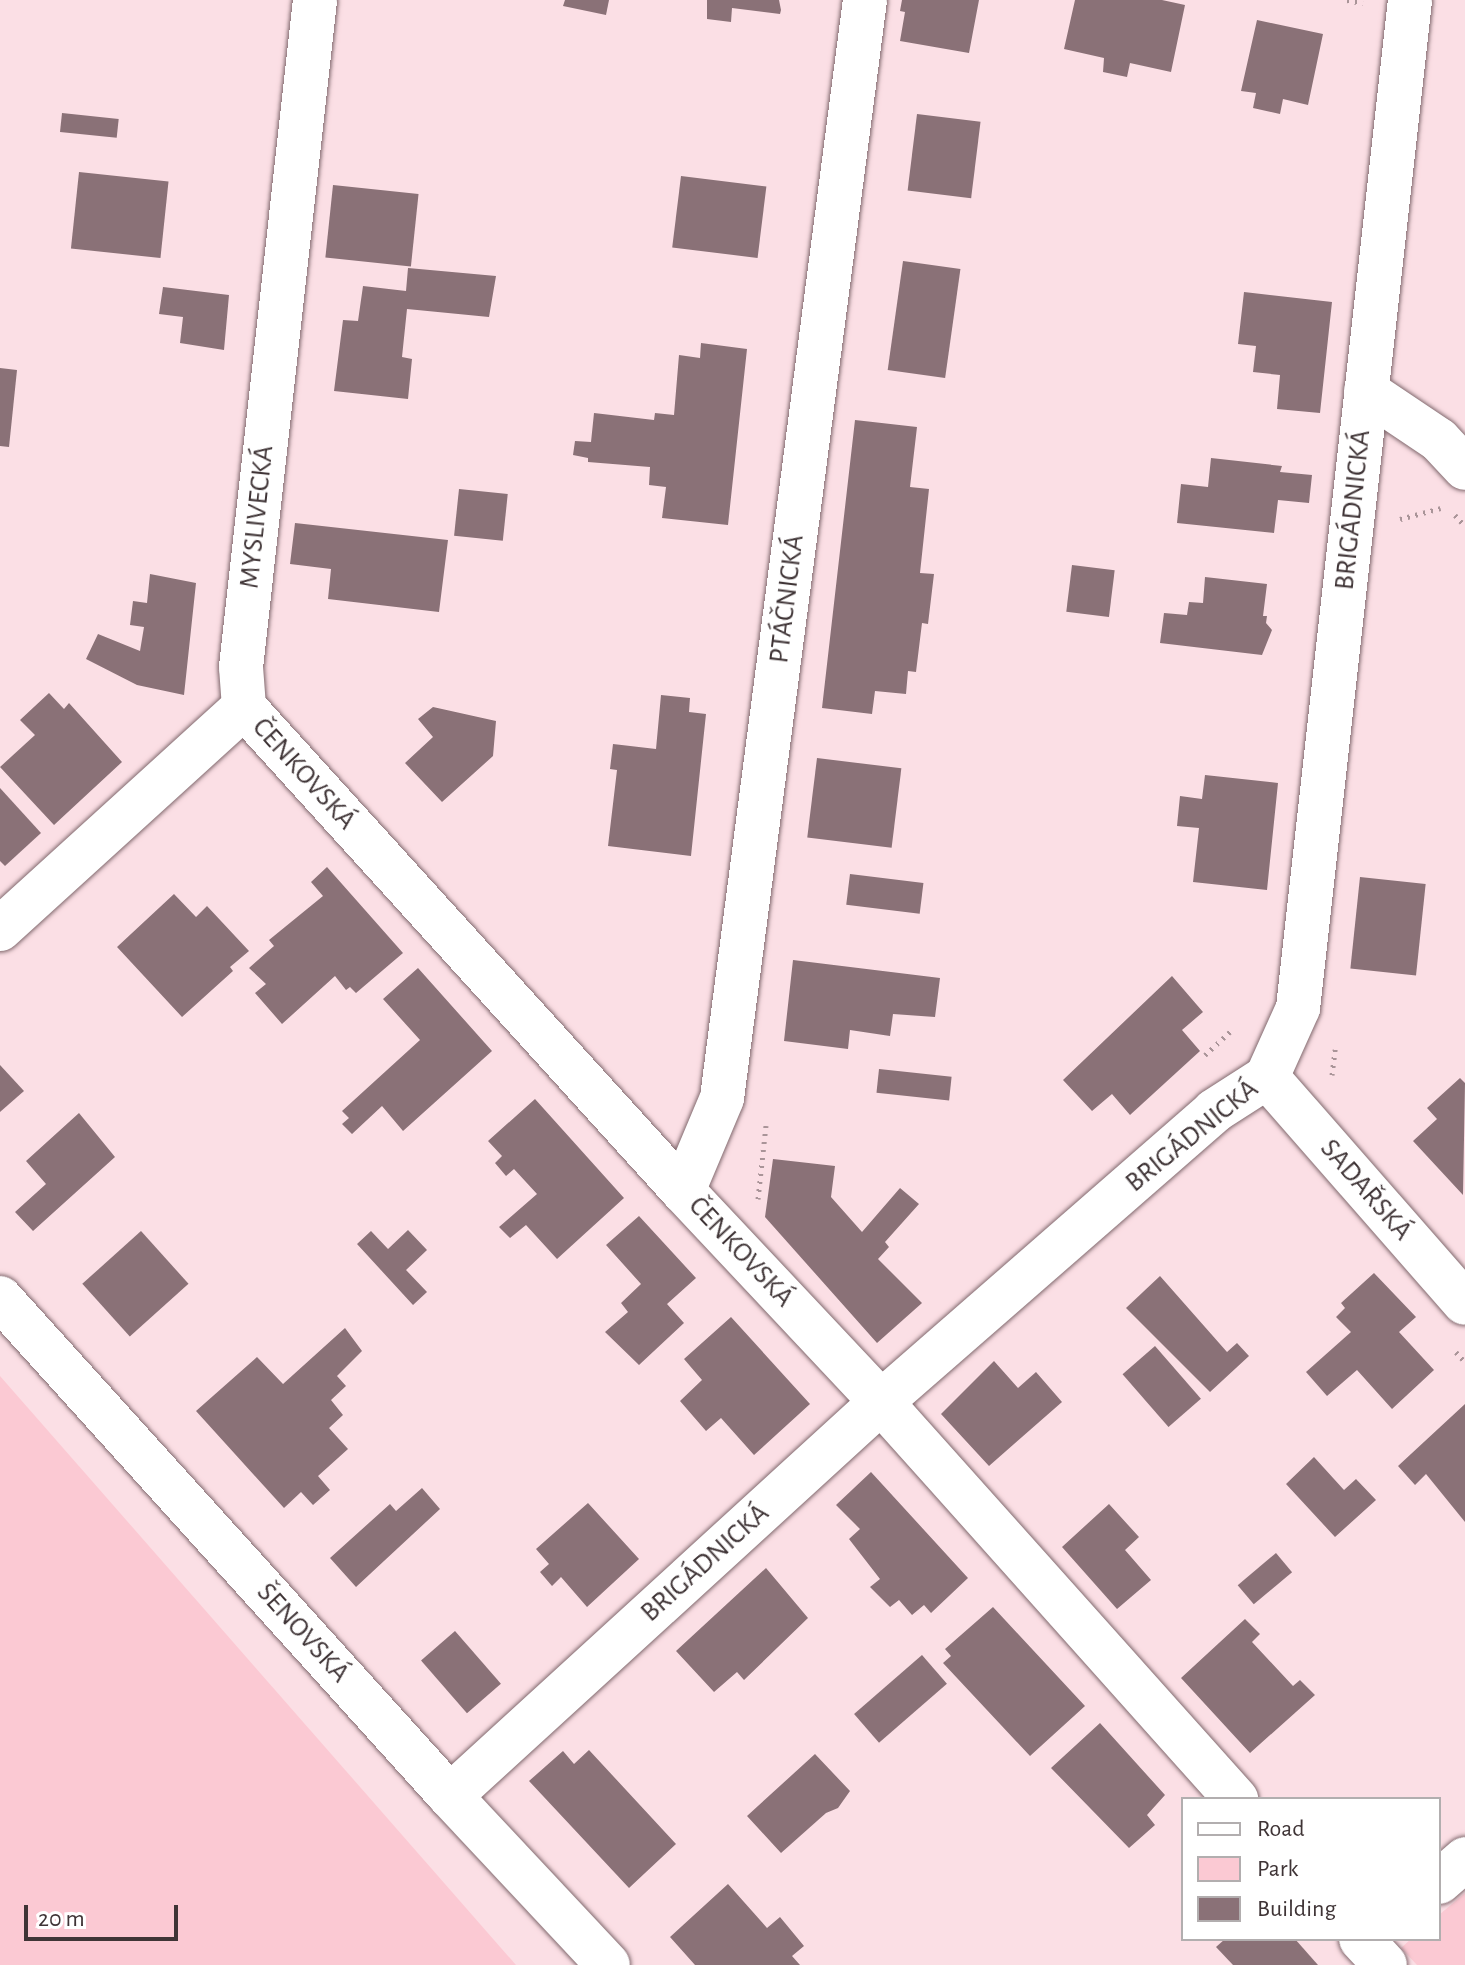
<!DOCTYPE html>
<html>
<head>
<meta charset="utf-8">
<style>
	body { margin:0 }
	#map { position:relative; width:1465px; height:1965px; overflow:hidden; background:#fbdfe5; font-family:"Alegreya Sans",sans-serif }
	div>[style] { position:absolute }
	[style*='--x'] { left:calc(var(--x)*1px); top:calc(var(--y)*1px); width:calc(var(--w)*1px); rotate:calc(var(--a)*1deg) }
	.green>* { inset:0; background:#fbc9d3 }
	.building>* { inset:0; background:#8a7177; transform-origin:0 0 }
	.path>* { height:5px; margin-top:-2.5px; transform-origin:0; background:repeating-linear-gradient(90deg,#a99498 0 2px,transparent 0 8px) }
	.roads { filter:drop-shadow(0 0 2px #81696e) drop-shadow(0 0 2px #81696e) }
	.street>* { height:44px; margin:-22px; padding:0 22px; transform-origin:22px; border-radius:22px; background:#fff }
	.secondary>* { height:44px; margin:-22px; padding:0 22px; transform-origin:22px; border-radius:22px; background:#fff }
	span { translate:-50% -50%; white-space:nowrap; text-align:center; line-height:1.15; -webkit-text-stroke:8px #fff; paint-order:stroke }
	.street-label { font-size:28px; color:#3f3436 }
	.legend { position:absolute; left:1181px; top:1797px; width:260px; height:144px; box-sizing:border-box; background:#fff; border:2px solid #b2aeaf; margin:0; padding:10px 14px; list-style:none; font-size:24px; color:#3f3436 }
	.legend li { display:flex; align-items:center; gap:16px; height:40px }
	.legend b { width:40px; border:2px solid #b2aeaf }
	.scale { position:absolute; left:24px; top:1905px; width:154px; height:36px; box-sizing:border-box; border:4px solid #3f3436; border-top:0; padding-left:10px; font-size:24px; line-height:28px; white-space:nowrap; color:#3f3436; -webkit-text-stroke:6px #fff; paint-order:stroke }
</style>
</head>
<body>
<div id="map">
	<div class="green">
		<i style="clip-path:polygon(0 1376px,516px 1965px,0 1965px)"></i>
		<i style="clip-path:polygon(1465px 1893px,1465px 1965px,1417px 1965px,1401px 1948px,1411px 1939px,1439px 1939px,1439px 1915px)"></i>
	</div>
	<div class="building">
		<i style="clip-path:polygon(565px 0,609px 0,606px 15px,563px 6px)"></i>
		<i style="clip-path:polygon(707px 0,779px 0,781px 10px,780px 14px,732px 8px,731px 22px,707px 19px)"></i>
		<i style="clip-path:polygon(902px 0,979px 0,969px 53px,900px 41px,905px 12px,900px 11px)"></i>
		<i style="clip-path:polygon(1075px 0,1162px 0,1185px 5px,1171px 72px,1130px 63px,1127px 77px,1103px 72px,1104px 58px,1064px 49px)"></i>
		<i style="clip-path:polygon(1257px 20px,1323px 34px,1308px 105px,1283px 99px,1280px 114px,1253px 108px,1256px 93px,1241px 91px)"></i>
		<i style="left:62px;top:113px;width:57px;height:19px;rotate:6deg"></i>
		<i style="left:917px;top:114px;width:64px;height:77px;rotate:7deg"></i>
		<i style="left:79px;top:172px;width:90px;height:77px;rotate:6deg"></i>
		<i style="left:681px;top:176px;width:86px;height:72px;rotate:7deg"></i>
		<i style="left:333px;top:185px;width:86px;height:73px;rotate:6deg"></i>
		<i style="left:903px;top:261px;width:58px;height:110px;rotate:8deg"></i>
		<i style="clip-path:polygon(408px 268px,496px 276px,489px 317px,407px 309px,402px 357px,412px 359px,408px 399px,334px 391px,343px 320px,358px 321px,363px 286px,406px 291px)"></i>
		<i style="clip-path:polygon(163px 287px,229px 295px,224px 350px,180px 343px,183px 317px,159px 314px)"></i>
		<i style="clip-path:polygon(1244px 292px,1332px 302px,1320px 413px,1277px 409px,1280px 375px,1253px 372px,1256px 346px,1238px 344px)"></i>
		<i style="clip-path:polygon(701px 343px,747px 349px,728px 525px,662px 518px,666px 487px,649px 485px,650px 467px,588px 462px,588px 458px,573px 455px,575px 441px,591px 442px,594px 413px,654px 420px,655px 413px,674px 415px,679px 355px,700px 358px)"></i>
		<i style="clip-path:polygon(0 368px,17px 370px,9px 447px,0 446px)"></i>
		<i style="clip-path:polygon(855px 420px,917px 427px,910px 487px,929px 489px,920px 573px,934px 574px,928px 624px,922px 623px,916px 672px,908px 671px,906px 694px,875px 691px,872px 714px,822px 708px)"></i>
		<i style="clip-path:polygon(1211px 458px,1282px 466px,1280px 472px,1312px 475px,1309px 503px,1278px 500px,1274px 533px,1177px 523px,1181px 484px,1208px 487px)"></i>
		<i style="left:459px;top:489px;width:49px;height:47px;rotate:6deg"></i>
		<i style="clip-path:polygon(295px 523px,448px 540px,439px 612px,328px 599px,331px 569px,290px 564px)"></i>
		<i style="left:1072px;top:565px;width:43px;height:47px;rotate:7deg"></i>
		<i style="clip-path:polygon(150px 574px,196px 583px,184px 695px,137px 685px,86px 659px,98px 634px,140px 651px,144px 627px,130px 625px,133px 601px,147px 603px)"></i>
		<i style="clip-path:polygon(1205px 577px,1267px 584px,1263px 616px,1267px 616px,1266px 623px,1272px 630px,1262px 655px,1160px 643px,1164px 613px,1187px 615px,1189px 602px,1203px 603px)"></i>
		<i style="clip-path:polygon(49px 693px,64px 709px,69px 703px,122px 762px,54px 825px,0 767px,35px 735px,20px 720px)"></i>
		<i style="clip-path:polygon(661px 695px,690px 698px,689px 712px,706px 714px,691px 856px,608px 846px,617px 770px,610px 769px,613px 744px,656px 749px)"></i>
		<i style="clip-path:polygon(433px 707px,496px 721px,493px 756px,442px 802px,405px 763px,433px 737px,418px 719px)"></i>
		<i style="left:817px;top:758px;width:85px;height:80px;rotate:7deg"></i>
		<i style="clip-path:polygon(1205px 775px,1278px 783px,1267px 890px,1193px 882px,1199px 828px,1177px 826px,1180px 796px,1202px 799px)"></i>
		<i style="clip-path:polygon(0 788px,41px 833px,5px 866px,0 861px)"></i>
		<i style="clip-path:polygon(327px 867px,403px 953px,356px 993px,350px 987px,346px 990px,335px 976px,282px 1024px,255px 993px,266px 984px,249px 968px,274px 946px,269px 940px,323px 896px,311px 882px)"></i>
		<i style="left:850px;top:874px;width:74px;height:31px;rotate:7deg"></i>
		<i style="left:1360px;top:877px;width:66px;height:92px;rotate:6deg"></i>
		<i style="clip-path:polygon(174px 894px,196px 917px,207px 906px,249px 951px,230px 967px,233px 971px,182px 1017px,117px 947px)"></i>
		<i style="clip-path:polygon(793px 960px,940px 978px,935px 1017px,893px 1014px,890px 1036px,850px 1030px,848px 1049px,784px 1041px)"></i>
		<i style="clip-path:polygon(418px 968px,492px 1051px,403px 1131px,382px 1106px,352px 1134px,342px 1124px,349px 1118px,342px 1111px,420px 1040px,383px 999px)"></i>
		<i style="clip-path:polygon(1172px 976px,1203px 1012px,1182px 1030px,1200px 1051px,1130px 1115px,1112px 1094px,1092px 1111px,1063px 1080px)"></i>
		<i style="clip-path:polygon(0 1065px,24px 1091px,0 1112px)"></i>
		<i style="left:879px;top:1069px;width:73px;height:24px;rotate:6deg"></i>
		<i style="clip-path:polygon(1460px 1078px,1465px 1083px,1463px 1195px,1413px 1141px,1437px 1119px,1427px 1108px)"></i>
		<i style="clip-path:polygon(535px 1099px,624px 1198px,557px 1259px,526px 1225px,510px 1238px,499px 1227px,537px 1194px,514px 1169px,506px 1176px,495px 1163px,502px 1156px,488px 1141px)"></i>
		<i style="clip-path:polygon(79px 1113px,115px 1157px,33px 1231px,15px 1212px,46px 1184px,26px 1161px)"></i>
		<i style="clip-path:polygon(773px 1159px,835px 1166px,831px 1197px,862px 1232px,900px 1188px,919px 1204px,885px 1242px,889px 1247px,878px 1259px,922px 1303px,877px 1343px,765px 1217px)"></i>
		<i style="clip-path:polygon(639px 1216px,696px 1278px,667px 1304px,684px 1323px,639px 1365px,605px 1332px,628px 1312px,621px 1303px,641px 1284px,606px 1245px)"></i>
		<i style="clip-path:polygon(408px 1230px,427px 1250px,406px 1270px,427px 1292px,413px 1305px,357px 1244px,371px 1231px,388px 1249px)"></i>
		<i style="left:141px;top:1231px;width:71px;height:79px;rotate:48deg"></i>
		<i style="clip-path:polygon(1374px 1273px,1416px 1317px,1399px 1332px,1434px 1370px,1392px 1409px,1357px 1370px,1327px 1396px,1306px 1372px,1351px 1332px,1336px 1317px,1345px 1308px,1341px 1303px)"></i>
		<i style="clip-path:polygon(1160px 1276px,1227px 1352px,1237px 1343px,1249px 1356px,1210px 1392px,1126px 1308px)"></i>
		<i style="clip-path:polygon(731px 1317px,810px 1404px,754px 1455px,721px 1418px,706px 1431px,680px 1401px,702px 1380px,684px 1359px)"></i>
		<i style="clip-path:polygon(345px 1328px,362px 1351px,337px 1376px,346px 1386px,331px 1400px,343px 1415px,329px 1428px,348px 1449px,318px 1476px,330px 1490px,313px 1505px,301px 1492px,284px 1508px,196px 1411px,257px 1357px,283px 1384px)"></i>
		<i style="left:1155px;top:1346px;width:70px;height:43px;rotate:49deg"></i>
		<i style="clip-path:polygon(994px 1361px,1018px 1388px,1036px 1372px,1062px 1402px,989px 1466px,941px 1414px)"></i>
		<i style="clip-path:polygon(1465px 1404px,1465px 1522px,1426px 1474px,1415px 1485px,1398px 1466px)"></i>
		<i style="clip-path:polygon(1314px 1457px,1344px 1490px,1356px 1479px,1376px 1500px,1335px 1537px,1286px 1484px)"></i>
		<i style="clip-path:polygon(871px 1472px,968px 1578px,931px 1613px,924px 1605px,912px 1615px,899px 1600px,890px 1607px,870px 1587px,880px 1579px,849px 1539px,860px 1529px,836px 1505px)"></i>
		<i style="clip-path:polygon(422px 1488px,440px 1509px,356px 1587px,330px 1558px,390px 1504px,396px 1511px)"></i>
		<i style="clip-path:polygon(588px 1503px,639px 1559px,587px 1607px,561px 1577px,552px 1586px,540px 1572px,549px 1564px,536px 1549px)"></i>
		<i style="clip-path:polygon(1109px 1504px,1139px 1537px,1125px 1550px,1151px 1580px,1117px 1609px,1062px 1547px)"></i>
		<i style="left:1276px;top:1553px;width:25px;height:50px;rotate:50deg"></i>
		<i style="clip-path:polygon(766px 1568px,808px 1618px,744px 1680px,737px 1672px,714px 1692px,676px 1651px)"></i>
		<i style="clip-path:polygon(993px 1607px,1085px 1706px,1030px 1756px,943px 1663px,951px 1656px,945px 1649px)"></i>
		<i style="clip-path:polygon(1245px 1619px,1260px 1634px,1252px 1642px,1293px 1686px,1300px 1680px,1315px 1695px,1250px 1753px,1181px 1678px)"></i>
		<i style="left:455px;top:1631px;width:70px;height:45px;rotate:49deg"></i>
		<i style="left:922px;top:1655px;width:38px;height:90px;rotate:49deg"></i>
		<i style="clip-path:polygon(1100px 1723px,1165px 1795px,1147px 1815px,1155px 1825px,1129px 1848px,1051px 1768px)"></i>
		<i style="clip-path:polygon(589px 1750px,676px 1844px,629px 1888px,529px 1781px,563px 1751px,574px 1764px)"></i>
		<i style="clip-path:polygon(815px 1754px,850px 1791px,838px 1808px,826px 1813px,781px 1853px,747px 1816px)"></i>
		<i style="clip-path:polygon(728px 1884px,767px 1928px,780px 1917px,804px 1946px,792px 1956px,800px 1965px,695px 1965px,670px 1937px)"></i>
		<i style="clip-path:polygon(1225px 1939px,1295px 1939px,1318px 1965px,1233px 1965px,1216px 1947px)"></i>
	</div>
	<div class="path">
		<i style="--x:1347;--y:0;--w:16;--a:11"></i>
		<i style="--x:1455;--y:515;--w:15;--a:48"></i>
		<i style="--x:1400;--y:519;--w:42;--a:-15"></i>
		<i style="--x:1205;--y:1055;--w:38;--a:-43"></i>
		<i style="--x:1332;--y:1075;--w:26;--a:-83"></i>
		<i style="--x:758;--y:1199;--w:74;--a:-83.8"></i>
		<i style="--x:1456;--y:1352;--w:13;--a:48"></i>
	</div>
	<div class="roads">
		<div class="street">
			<i style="--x:1366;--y:391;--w:88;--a:33.9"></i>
			<i style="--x:1439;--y:440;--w:38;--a:47"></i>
			<i style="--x:244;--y:707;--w:653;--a:47.79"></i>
			<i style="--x:683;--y:1191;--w:289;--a:46.8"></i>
			<i style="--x:881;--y:1402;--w:533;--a:48.2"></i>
			<i style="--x:0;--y:929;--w:330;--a:-42.3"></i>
			<i style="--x:244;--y:707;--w:40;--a:-94.3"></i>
			<i style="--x:241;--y:667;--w:671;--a:-83.67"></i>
			<i style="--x:1267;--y:1077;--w:300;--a:48.8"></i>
			<i style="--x:683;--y:1191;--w:101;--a:-67.2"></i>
			<i style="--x:722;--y:1098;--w:1107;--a:-82.58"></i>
			<i style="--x:450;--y:1796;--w:584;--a:-42.43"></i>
			<i style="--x:881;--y:1402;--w:442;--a:-41.1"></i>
			<i style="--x:1214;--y:1111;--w:63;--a:-32.7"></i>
			<i style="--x:1267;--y:1077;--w:76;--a:-65.8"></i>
			<i style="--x:1298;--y:1008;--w:1014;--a:-83.66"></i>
			<i style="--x:1439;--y:1882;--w:35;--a:-41"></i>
			<i style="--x:1361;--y:1939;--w:35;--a:47"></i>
		</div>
		<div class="secondary">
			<i style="--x:0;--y:1298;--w:671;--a:47.9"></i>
			<i style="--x:450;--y:1796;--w:231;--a:46.9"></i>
		</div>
	</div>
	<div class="street-label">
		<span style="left:1353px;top:510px;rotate:-84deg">BRIGÁDNICKÁ</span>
		<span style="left:257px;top:517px;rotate:-84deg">MYSLIVECKÁ</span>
		<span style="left:787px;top:599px;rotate:-83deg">PTÁČNICKÁ</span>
		<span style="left:304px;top:774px;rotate:48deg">ČENKOVSKÁ</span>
		<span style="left:1192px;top:1136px;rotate:-39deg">BRIGÁDNICKÁ</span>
		<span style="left:1366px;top:1190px;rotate:49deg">SADAŘSKÁ</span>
		<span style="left:741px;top:1252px;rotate:47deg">ČENKOVSKÁ</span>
		<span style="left:705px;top:1563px;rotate:-42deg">BRIGÁDNICKÁ</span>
		<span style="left:303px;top:1633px;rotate:48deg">ŠENOVSKÁ</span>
	</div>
	<ul class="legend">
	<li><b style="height:10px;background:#fff"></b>Road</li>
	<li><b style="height:22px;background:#fbc9d3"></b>Park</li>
	<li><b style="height:22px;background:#8a7177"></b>Building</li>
	</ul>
	<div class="scale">20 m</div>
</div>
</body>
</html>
